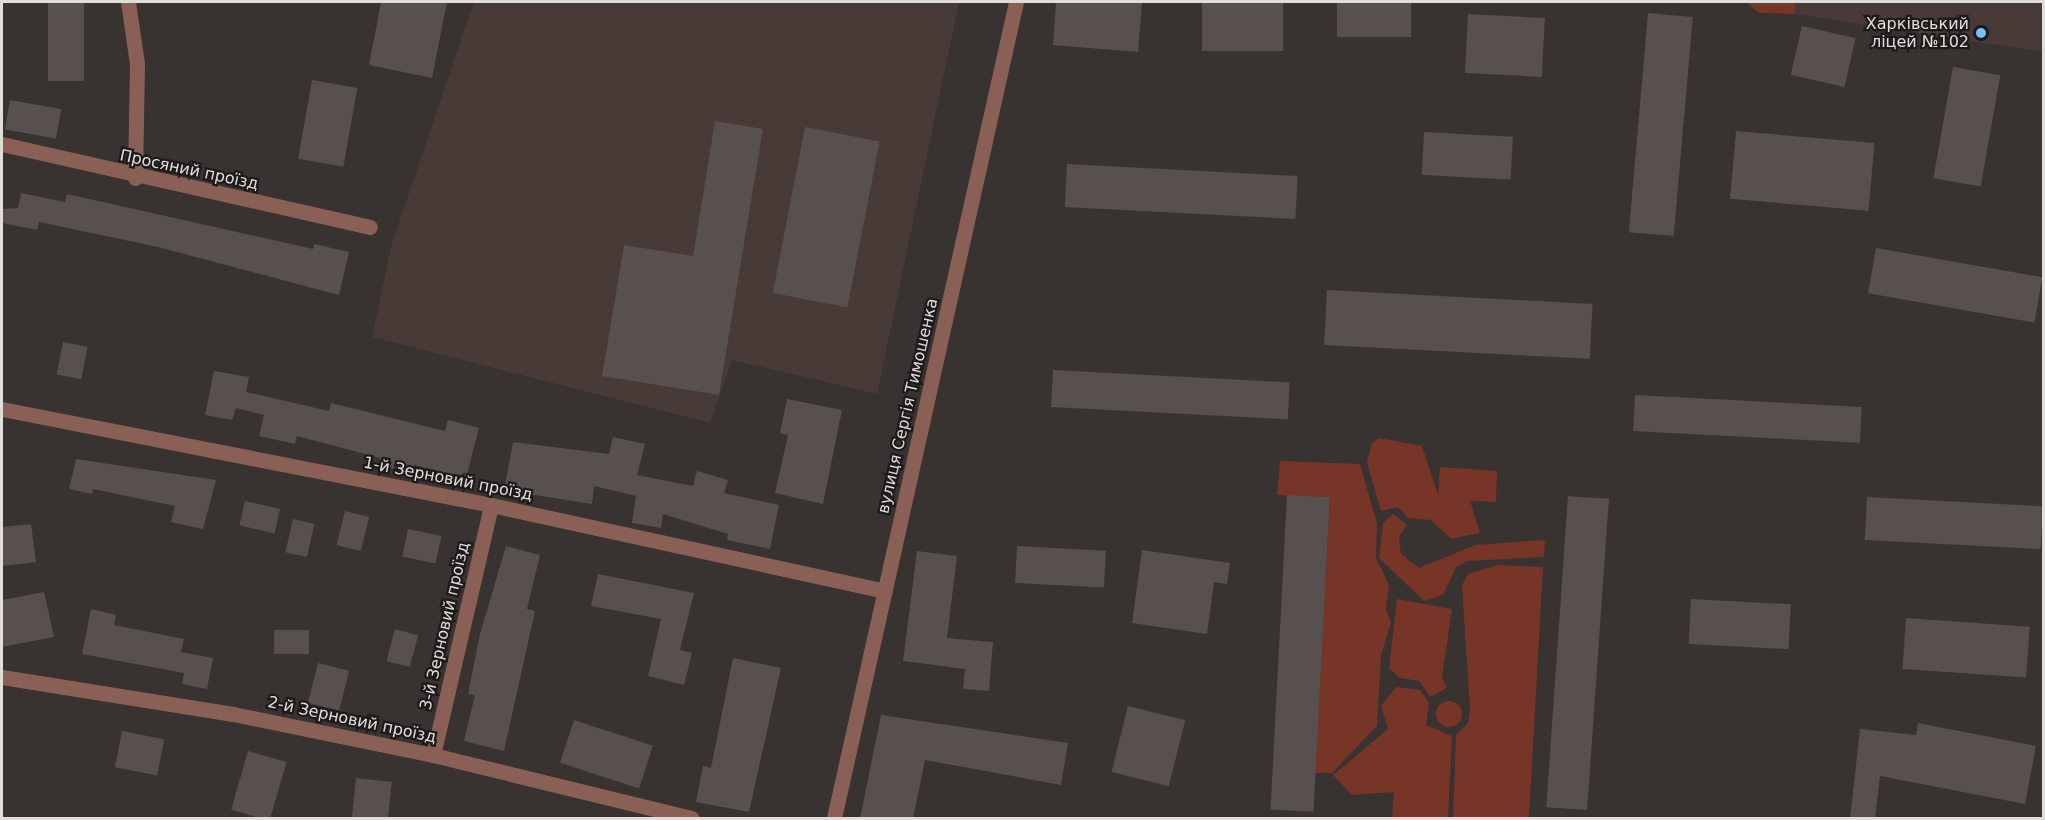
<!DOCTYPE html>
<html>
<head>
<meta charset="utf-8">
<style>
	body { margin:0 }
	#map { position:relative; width:2045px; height:820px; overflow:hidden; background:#383230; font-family:"DejaVu Sans",sans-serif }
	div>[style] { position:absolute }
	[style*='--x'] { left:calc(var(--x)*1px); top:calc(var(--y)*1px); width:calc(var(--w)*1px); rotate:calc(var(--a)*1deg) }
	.built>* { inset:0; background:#473a37 }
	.green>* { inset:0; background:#763526 }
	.round { border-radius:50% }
	.building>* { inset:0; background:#57504e; transform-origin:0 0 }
	.minor>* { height:15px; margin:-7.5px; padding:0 7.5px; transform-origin:7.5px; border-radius:7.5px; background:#8a5f55 }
	.dots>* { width:16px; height:16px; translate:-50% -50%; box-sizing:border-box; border:3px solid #1d1a1a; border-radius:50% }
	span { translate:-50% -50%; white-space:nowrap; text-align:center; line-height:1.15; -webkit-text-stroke:4.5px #1d1a1a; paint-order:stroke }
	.poi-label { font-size:16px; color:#e1dddb }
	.right { translate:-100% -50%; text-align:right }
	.street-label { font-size:16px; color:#e1dddb }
	.frame { position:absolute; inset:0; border:3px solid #e1dddb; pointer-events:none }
</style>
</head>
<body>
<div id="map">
	<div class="built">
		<i style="clip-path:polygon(474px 2px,959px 2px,877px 394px,732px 360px,710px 423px,372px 337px,392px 243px)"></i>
		<i style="clip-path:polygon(1796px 2px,2043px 2px,2043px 52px,1795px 14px)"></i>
	</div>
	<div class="green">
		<i style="clip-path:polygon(1746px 2px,1796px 2px,1795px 14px,1759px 13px)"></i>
		<i style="clip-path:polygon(1379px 438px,1422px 446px,1438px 495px,1440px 467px,1497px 471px,1496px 502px,1470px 501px,1480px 533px,1451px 539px,1431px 520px,1408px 518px,1398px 507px,1381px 511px,1367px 462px,1372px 443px)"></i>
		<i style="clip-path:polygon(1280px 461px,1360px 464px,1377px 524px,1376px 558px,1389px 585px,1386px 609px,1391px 623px,1381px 655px,1377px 726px,1332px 773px,1315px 773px,1330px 498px,1277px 495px)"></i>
		<i style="clip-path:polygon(1393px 514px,1407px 525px,1399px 537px,1401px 554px,1419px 568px,1475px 545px,1545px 540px,1544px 557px,1467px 561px,1456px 567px,1443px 595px,1424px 601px,1379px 558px,1383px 523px)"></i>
		<i style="clip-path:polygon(1497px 565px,1543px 567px,1529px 818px,1453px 818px,1456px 735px,1468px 723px,1470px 710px,1462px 585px,1468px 574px)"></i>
		<i style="clip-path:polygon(1397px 599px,1452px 609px,1442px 677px,1447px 688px,1430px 697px,1419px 681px,1400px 678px,1389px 668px)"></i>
		<i style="clip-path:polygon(1396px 687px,1420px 690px,1429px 703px,1426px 725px,1452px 736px,1448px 818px,1392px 818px,1394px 792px,1352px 795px,1333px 775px,1388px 729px,1381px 706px)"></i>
		<i class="round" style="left:1436px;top:701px;width:26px;height:26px"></i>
	</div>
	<div class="building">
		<i style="left:48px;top:2px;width:36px;height:79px"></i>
		<i style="clip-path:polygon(381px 2px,447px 2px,432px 78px,369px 65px)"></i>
		<i style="clip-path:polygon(1056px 2px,1142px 2px,1138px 52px,1053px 45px)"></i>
		<i style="left:1202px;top:2px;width:81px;height:49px"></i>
		<i style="left:1337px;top:2px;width:74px;height:35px"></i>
		<i style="left:1648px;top:13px;width:45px;height:220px;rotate:5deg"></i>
		<i style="left:1468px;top:14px;width:77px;height:59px;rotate:3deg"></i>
		<i style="left:1802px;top:26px;width:55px;height:50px;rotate:13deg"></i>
		<i style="left:1953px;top:67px;width:48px;height:113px;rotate:10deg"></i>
		<i style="left:312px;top:80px;width:46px;height:80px;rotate:10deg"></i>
		<i style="left:10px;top:100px;width:52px;height:30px;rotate:10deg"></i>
		<i style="clip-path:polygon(715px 121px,763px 129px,719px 395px,602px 376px,624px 245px,693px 256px)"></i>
		<i style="left:805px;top:127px;width:76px;height:169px;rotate:11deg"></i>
		<i style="left:1736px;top:131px;width:139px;height:68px;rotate:5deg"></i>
		<i style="left:1424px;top:132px;width:89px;height:43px;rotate:3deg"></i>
		<i style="left:1067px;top:164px;width:231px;height:43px;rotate:3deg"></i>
		<i style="clip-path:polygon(21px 193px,65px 202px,67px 194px,313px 249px,314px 244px,349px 252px,339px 295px,158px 247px,39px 222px,37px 230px,2px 223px,2px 209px,18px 208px)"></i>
		<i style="left:1876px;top:248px;width:169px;height:46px;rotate:10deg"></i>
		<i style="left:1327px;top:290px;width:266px;height:55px;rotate:3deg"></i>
		<i style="left:63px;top:342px;width:25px;height:33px;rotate:11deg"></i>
		<i style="left:1053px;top:370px;width:237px;height:37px;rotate:3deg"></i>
		<i style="clip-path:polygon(214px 371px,249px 377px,246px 392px,329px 411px,331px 403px,445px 431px,448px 420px,479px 428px,466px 478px,414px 465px,412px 473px,378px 465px,380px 458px,297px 436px,295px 444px,259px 436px,264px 415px,236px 408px,232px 420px,205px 415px)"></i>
		<i style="left:1635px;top:395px;width:227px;height:36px;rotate:3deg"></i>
		<i style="clip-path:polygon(787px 399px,842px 410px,823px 504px,775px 493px,788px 435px,780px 433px)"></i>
		<i style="clip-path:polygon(613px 437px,645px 444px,637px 475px,693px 486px,697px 471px,728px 480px,724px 493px,779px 505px,770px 549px,727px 540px,728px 534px,663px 514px,661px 528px,632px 523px,636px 496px,594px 486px,592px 504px,504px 490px,513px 442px,609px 454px)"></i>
		<i style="clip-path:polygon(76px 459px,216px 480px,203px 529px,171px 522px,175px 506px,93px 489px,92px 494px,69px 489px)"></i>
		<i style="left:1287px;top:495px;width:43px;height:315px;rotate:3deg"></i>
		<i style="left:1568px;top:496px;width:41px;height:312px;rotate:4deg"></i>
		<i style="left:1867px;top:497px;width:176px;height:43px;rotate:3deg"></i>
		<i style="left:245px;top:501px;width:36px;height:25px;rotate:13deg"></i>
		<i style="left:345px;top:511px;width:25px;height:35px;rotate:14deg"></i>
		<i style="left:293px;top:519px;width:22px;height:34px;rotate:13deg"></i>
		<i style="clip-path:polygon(31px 524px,36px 562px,2px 566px,2px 527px)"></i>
		<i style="left:408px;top:529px;width:34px;height:28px;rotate:12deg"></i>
		<i style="clip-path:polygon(506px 546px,540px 555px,527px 609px,535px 611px,504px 751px,464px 741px,475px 695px,468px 694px,480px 634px)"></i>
		<i style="left:1017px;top:546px;width:89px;height:37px;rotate:3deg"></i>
		<i style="clip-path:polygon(1142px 550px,1230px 563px,1227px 584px,1214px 582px,1207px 634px,1132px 623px)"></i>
		<i style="clip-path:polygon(917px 551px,957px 556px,947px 638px,993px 642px,989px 691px,963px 689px,965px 669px,903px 661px)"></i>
		<i style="clip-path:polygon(598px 574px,694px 593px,680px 650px,692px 653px,684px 685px,648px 676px,661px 619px,591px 606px)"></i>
		<i style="clip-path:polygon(44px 592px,54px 637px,2px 647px,2px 600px)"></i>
		<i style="left:1691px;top:599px;width:100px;height:45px;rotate:3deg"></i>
		<i style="clip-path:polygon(91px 609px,116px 615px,114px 625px,184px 639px,181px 652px,213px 658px,207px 689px,182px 684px,184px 673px,82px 654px)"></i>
		<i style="left:1906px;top:618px;width:124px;height:51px;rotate:4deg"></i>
		<i style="left:395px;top:629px;width:24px;height:33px;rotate:15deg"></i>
		<i style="left:274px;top:630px;width:35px;height:24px"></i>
		<i style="clip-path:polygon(733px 658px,781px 668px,749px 812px,696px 802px,703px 766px,711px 768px)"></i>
		<i style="left:318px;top:663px;width:32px;height:41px;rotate:14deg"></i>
		<i style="left:1128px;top:706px;width:59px;height:68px;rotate:14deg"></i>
		<i style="clip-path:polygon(881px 715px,1068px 743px,1061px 785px,925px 760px,913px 819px,860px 819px)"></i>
		<i style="left:574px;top:720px;width:83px;height:45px;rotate:18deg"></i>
		<i style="clip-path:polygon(1918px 723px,2036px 746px,2025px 804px,1880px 776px,1875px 819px,1850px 819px,1860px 729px,1916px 735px)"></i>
		<i style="left:122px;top:731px;width:43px;height:37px;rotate:11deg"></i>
		<i style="left:248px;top:751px;width:40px;height:61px;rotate:16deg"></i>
		<i style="left:356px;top:778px;width:36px;height:39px;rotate:6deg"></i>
	</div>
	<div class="minor">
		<i style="--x:128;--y:2;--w:63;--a:81.7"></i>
		<i style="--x:137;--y:64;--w:114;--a:91"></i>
		<i style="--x:2;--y:144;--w:377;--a:12.7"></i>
		<i style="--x:2;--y:409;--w:498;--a:11.1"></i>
		<i style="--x:491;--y:505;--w:403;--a:12.3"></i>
		<i style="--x:2;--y:677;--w:234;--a:9.1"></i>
		<i style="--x:233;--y:714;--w:204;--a:11.6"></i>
		<i style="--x:433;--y:755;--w:266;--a:13.7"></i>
		<i style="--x:433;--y:755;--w:257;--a:-76.9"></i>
		<i style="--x:834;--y:818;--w:836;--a:-77.43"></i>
	</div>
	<div class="dots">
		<i style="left:1981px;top:33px;background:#79bff8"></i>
	</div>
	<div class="poi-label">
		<span class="right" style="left:1969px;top:33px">Харківський<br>ліцей №102</span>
	</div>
	<div class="street-label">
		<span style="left:189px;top:170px;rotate:12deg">Просяний проїзд</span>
		<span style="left:908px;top:406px;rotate:-77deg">вулиця Сергія Тимошенка</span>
		<span style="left:448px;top:479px;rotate:11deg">1-й Зерновий проїзд</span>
		<span style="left:445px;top:626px;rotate:-77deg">3-й Зерновий проїзд</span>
		<span style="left:352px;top:720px;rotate:12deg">2-й Зерновий проїзд</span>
	</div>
	<div class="frame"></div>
</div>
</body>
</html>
